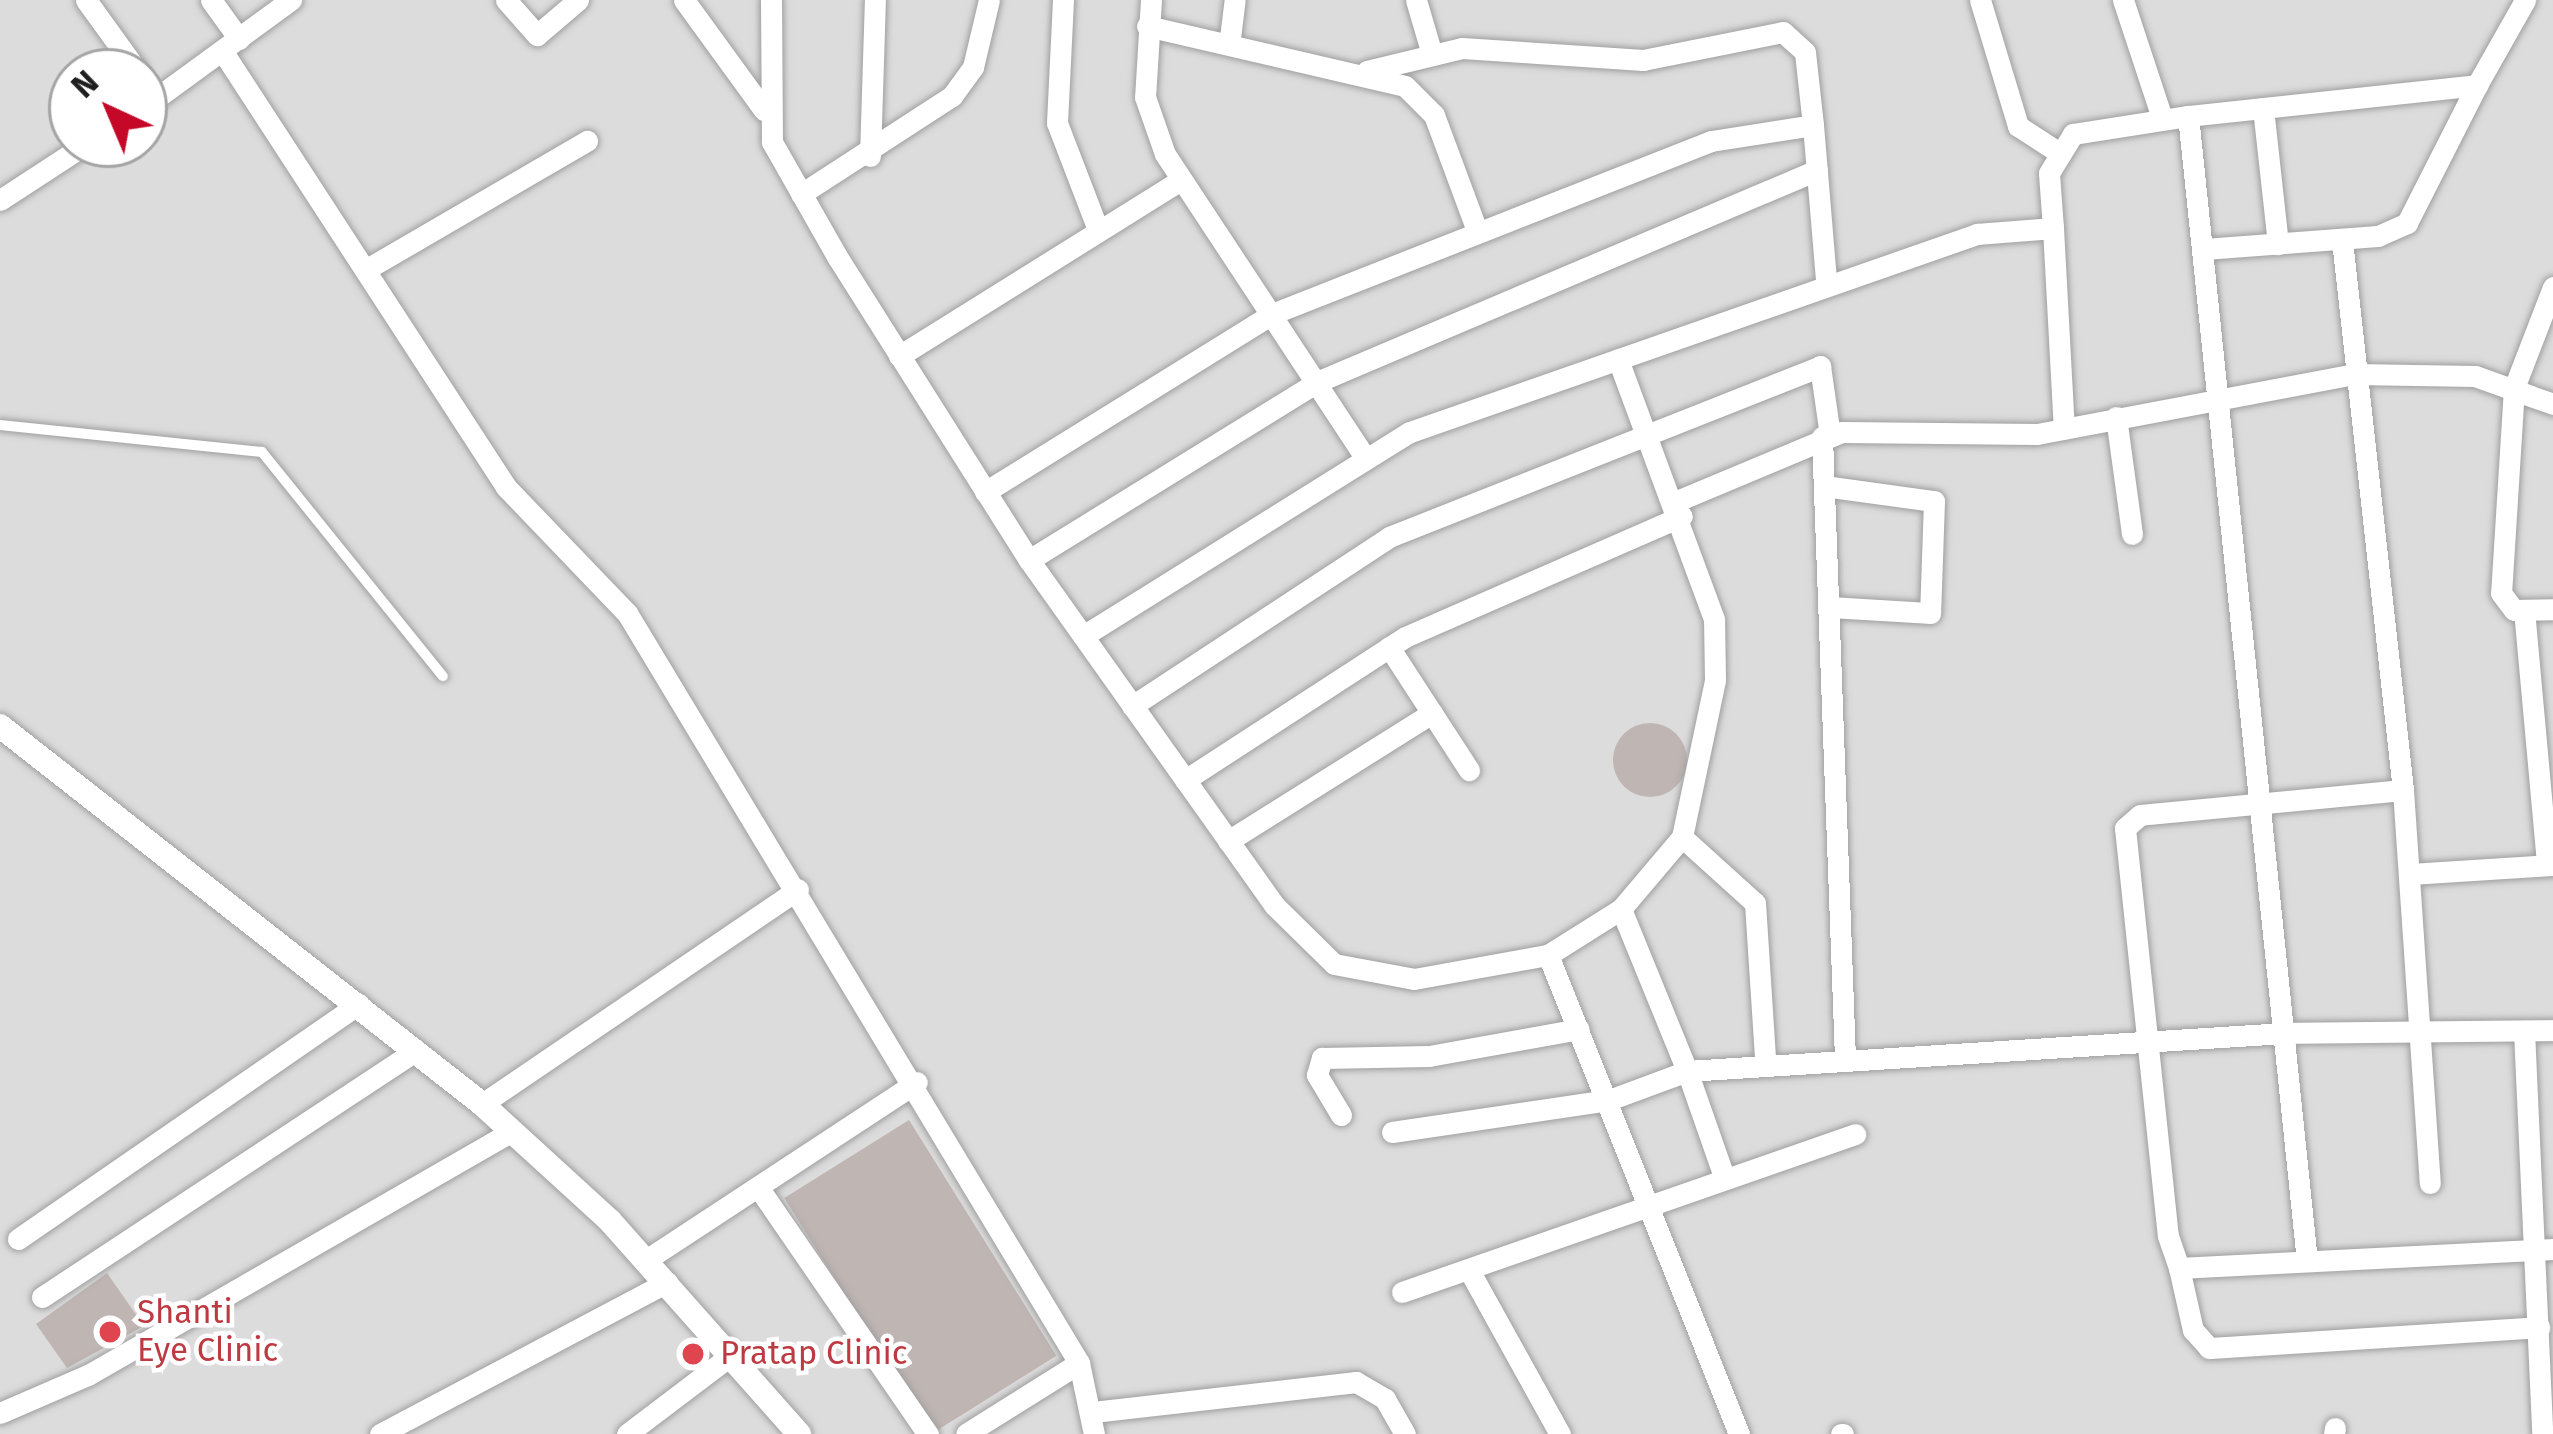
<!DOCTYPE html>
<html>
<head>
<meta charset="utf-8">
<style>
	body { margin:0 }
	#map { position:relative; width:2553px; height:1434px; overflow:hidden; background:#efeae5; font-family:"Fira Sans",sans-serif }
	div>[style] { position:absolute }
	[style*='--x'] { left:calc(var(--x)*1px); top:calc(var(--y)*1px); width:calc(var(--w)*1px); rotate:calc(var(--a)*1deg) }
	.residential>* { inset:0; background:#dddcdc }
	.building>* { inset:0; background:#bfb5b2; transform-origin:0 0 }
	.round { border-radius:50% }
	.roads { filter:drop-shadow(0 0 3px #a0a0a0) drop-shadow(0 0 3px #a0a0a0) }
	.service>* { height:10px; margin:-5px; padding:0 5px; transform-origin:5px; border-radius:5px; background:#fff }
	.minor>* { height:21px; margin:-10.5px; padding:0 10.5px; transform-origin:10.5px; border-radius:10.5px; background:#fff }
	.tertiary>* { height:24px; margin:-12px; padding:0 12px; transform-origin:12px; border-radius:12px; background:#fff }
	.dots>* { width:33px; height:33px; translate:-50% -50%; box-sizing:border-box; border:6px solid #fff; border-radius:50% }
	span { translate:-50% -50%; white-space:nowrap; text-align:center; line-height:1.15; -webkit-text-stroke:9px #fff; paint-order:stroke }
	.health-label { font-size:33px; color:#be3a42 }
	.left { translate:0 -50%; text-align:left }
	.north { position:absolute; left:48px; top:48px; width:120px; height:120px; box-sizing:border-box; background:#fff; border:3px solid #a5a5a5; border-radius:50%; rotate:316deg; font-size:33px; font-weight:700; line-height:48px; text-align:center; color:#1f1f1f }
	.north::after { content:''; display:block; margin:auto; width:42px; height:54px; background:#c50828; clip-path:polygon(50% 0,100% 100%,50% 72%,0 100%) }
</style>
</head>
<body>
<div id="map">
	<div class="residential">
		<i style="clip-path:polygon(evenodd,0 0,2553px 0,2553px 1434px,0 1434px,0 0,72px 72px,144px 72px,144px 144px,72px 144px,72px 72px)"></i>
	</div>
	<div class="building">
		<i class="round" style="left:1613px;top:723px;width:74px;height:74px"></i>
		<i style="left:909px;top:1120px;width:278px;height:147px;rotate:58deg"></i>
		<i style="clip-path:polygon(107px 1273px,144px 1326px,67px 1368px,36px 1324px)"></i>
	</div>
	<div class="roads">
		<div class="service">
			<i style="--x:0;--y:425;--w:263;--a:5.9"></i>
			<i style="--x:262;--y:452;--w:288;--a:51.1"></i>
		</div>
		<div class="minor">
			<i style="--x:86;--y:0;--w:89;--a:54.2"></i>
			<i style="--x:211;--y:0;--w:48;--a:54.3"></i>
			<i style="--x:506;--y:0;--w:47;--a:48.5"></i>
			<i style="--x:537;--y:35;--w:54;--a:-40.5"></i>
			<i style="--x:684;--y:0;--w:136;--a:54"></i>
			<i style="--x:771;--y:0;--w:142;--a:89.6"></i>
			<i style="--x:772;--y:142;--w:133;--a:60.4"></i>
			<i style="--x:838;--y:258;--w:357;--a:57.7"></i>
			<i style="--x:1029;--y:560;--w:423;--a:54.6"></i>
			<i style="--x:1274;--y:905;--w:84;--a:44.5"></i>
			<i style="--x:1334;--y:964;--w:81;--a:10.6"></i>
			<i style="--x:1414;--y:979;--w:136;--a:-10.2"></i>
			<i style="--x:1548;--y:955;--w:86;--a:-32.2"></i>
			<i style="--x:1621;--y:909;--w:94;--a:-49.7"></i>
			<i style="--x:1682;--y:837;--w:160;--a:-78.1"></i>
			<i style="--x:1715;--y:680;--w:61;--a:-90.9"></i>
			<i style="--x:1714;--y:619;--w:277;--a:-110.3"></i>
			<i style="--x:1063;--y:0;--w:123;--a:92.8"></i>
			<i style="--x:1057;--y:123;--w:115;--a:69"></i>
			<i style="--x:1151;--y:0;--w:97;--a:93.5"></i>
			<i style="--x:1145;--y:97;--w:60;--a:70.7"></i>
			<i style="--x:1165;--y:154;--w:359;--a:56.6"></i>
			<i style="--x:1416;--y:0;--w:53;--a:73.6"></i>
			<i style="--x:1980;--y:0;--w:132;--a:73.2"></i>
			<i style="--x:2018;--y:126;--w:44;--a:33"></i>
			<i style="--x:2123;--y:0;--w:124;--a:71.7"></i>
			<i style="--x:1147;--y:26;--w:265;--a:13.1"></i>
			<i style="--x:1405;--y:86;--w:41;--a:45"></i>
			<i style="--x:1434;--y:115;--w:121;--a:69.6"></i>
			<i style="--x:1230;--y:38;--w:38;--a:-83"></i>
			<i style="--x:223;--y:52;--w:519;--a:56.95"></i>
			<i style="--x:506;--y:487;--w:175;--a:46.2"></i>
			<i style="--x:627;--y:613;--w:876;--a:58.92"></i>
			<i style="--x:1079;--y:1363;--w:133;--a:147.9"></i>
			<i style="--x:144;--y:107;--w:182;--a:-36.1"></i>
			<i style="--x:2263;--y:108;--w:137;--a:83.7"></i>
			<i style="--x:1813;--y:125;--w:156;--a:85.2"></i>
			<i style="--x:870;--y:156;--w:156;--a:-88.2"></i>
			<i style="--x:801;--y:194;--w:180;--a:-33"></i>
			<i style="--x:952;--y:96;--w:36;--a:-54"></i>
			<i style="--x:973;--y:67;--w:69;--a:-76.6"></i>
			<i style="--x:0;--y:200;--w:103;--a:-33.1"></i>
			<i style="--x:2053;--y:228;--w:55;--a:-94.2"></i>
			<i style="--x:2049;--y:173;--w:46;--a:-58.4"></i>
			<i style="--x:2073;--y:134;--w:116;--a:-8.9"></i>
			<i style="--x:2342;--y:240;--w:553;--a:83.67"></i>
			<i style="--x:2403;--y:790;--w:394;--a:86.1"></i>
			<i style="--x:2204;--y:249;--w:174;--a:-4.3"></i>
			<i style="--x:2378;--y:236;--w:32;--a:-24"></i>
			<i style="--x:2407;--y:223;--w:155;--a:-63.1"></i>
			<i style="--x:365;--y:270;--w:257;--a:-30.2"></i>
			<i style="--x:2553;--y:287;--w:108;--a:111.1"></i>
			<i style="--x:2514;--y:388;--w:205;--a:93.6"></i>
			<i style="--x:2501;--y:593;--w:21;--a:53"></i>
			<i style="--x:2514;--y:610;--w:39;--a:-1"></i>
			<i style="--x:899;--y:356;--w:332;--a:-32"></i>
			<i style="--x:2116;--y:417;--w:118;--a:82.2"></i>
			<i style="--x:1822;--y:437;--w:620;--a:87.88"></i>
			<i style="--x:1824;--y:486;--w:111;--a:7.8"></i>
			<i style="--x:1934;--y:501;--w:112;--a:92"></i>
			<i style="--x:1930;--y:613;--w:102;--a:-176.6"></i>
			<i style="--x:985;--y:492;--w:338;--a:-31.8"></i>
			<i style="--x:1272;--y:314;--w:472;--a:-21.5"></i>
			<i style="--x:1711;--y:141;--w:103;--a:-8.9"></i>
			<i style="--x:1813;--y:125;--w:73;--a:-96.3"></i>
			<i style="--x:1805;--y:52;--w:30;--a:-138"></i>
			<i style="--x:1783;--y:32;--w:143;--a:168.7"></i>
			<i style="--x:1643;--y:60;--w:181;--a:-176.2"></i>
			<i style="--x:1462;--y:48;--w:98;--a:166.4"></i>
			<i style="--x:1677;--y:501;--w:179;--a:-22.7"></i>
			<i style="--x:1842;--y:432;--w:195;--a:0.6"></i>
			<i style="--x:2037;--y:434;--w:323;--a:-10.7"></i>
			<i style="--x:2354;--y:374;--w:121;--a:0.9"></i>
			<i style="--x:2475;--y:376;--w:83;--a:19.7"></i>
			<i style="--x:1029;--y:560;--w:339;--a:-31.7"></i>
			<i style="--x:1317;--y:382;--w:543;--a:-22.98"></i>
			<i style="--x:2524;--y:610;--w:256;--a:84.8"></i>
			<i style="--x:1083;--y:636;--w:385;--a:-32"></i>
			<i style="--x:1410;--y:432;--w:601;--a:-19.25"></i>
			<i style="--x:1977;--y:234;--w:76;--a:-4.5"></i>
			<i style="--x:2053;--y:228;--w:201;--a:86.9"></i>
			<i style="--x:1389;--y:647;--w:147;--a:57"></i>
			<i style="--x:1132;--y:706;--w:308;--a:-33.3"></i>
			<i style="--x:1389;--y:537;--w:464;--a:-21.6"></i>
			<i style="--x:1820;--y:366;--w:70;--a:81.8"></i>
			<i style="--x:1185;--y:780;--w:262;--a:-33"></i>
			<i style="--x:1405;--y:637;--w:302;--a:-23.6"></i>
			<i style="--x:2403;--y:790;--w:264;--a:174.6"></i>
			<i style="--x:2140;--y:815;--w:20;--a:139"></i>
			<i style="--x:2125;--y:828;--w:410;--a:84"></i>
			<i style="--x:2168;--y:1236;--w:34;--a:71"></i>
			<i style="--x:2179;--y:1268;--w:374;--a:-2.9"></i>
			<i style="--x:1682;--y:837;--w:98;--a:42.1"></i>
			<i style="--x:1755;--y:903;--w:156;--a:86.3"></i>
			<i style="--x:1228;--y:841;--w:241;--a:-32.1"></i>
			<i style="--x:2409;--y:874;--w:144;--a:-3.6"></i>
			<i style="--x:1621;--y:909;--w:175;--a:67.8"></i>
			<i style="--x:1687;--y:1071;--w:598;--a:-3.64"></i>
			<i style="--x:2284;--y:1033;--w:269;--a:-0.6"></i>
			<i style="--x:1548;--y:955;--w:516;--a:68.26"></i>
			<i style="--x:2524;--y:1031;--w:403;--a:87.4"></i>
			<i style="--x:482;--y:1104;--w:382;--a:-34.2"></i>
			<i style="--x:1341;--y:1115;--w:47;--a:-121"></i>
			<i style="--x:1317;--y:1075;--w:18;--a:-74"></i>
			<i style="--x:1322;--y:1058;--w:107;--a:-1.1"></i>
			<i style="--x:1429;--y:1056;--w:152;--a:-10.2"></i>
			<i style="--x:1392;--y:1132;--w:219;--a:-8.4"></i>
			<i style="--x:1609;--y:1100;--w:83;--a:-20.4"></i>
			<i style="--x:1687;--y:1071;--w:109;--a:70.7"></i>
			<i style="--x:758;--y:1187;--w:300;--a:55.5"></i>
			<i style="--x:18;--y:1239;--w:414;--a:-34.6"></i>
			<i style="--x:646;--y:1260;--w:324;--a:-33.3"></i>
			<i style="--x:2307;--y:1261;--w:1151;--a:-95.93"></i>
			<i style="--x:2188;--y:116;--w:291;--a:-6.1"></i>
			<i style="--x:2477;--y:85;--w:98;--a:-60.5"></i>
			<i style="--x:2179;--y:1268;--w:64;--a:77.3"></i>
			<i style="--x:2193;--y:1330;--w:24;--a:48"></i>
			<i style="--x:2209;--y:1348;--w:331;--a:-3.6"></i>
			<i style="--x:1469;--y:1270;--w:188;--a:61"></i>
			<i style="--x:1402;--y:1292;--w:480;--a:-19.2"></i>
			<i style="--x:42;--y:1297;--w:448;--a:-33.4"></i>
			<i style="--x:1079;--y:1363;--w:73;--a:78.1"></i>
			<i style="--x:1093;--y:1412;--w:265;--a:-6.5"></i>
			<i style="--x:1356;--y:1382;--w:34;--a:30"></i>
			<i style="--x:1385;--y:1399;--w:40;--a:60.3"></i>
			<i style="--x:0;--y:1413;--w:96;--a:-23.4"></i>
			<i style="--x:88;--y:1375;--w:489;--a:-29.9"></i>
			<i style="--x:380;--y:1434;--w:325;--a:-27.9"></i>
			<i style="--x:627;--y:1434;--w:131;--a:-37.2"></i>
			<i style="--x:1841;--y:1434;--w:2;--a:0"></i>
			<i style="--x:2334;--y:1434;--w:6;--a:-81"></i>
		</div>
		<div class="tertiary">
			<i style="--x:0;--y:726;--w:613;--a:38.1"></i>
			<i style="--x:482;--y:1104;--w:173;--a:42.4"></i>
			<i style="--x:610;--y:1221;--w:285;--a:48.4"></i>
		</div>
	</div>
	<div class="dots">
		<i style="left:110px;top:1332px;background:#e0444e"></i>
		<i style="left:693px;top:1354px;background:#e0444e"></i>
	</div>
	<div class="health-label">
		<span class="left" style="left:137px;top:1332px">Shanti<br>Eye Clinic</span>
		<span class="left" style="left:720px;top:1354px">Pratap Clinic</span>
	</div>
	<div class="north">N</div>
</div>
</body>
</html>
